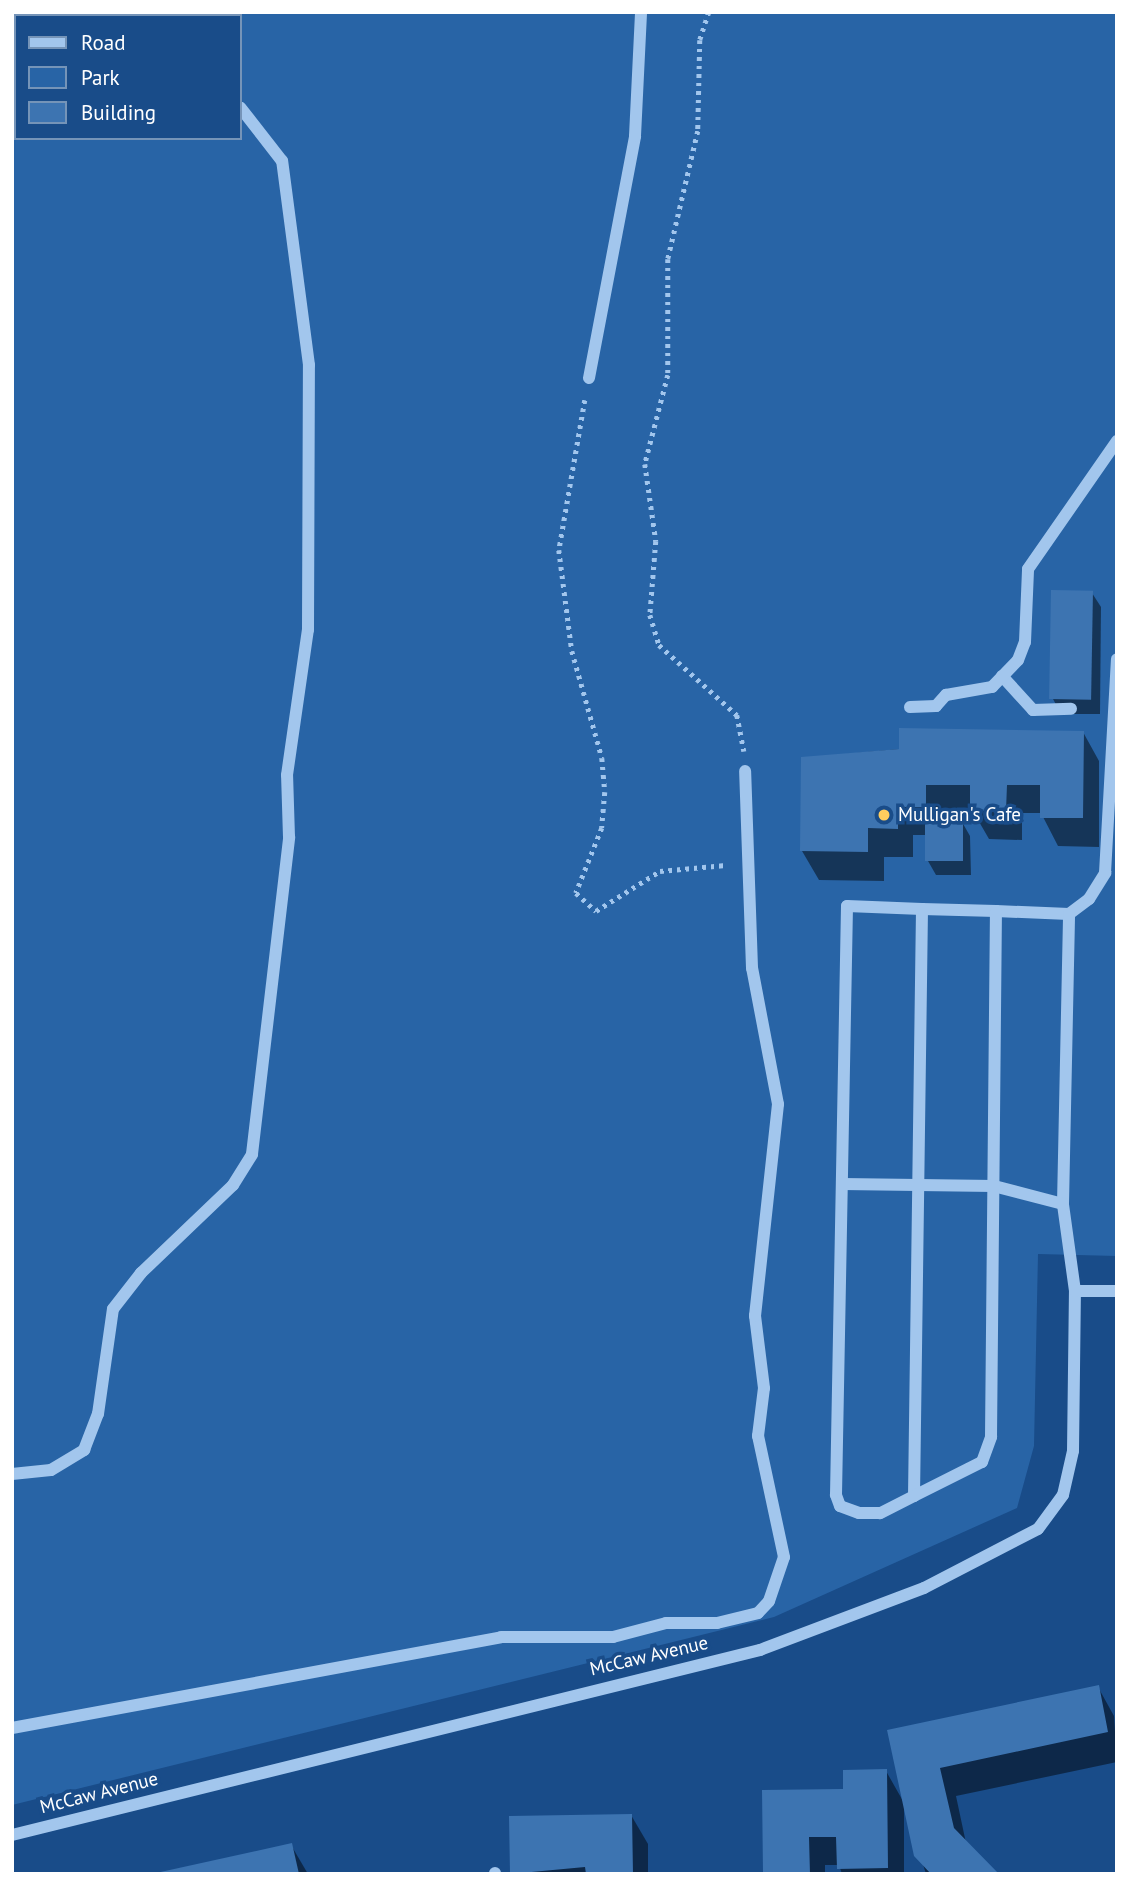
<!DOCTYPE html>
<html>
<head>
<meta charset="utf-8">
<style>
	body { margin:0 }
	#map { position:relative; width:1129px; height:1886px; overflow:hidden; background:#194c89; font-family:"PT Sans",sans-serif }
	div>[style] { position:absolute }
	[style*='--x'] { left:calc(var(--x)*1px); top:calc(var(--y)*1px); width:calc(var(--w)*1px); rotate:calc(var(--a)*1deg) }
	.green>* { inset:0; background:#2864a6 }
	.shadow>* { inset:0; background:#0007 }
	.building>* { inset:0; background:#3d74b1; transform-origin:0 0 }
	.path>* { height:4.5px; margin-top:-2.25px; transform-origin:0; background:repeating-linear-gradient(90deg,#a2c6ed 0 3.5px,transparent 0 8.5px) }
	.minor>* { height:12px; margin:-6px; padding:0 6px; transform-origin:6px; border-radius:6px; background:#a2c6ed }
	.dots>* { width:19px; height:19px; translate:-50% -50%; box-sizing:border-box; border:4px solid #194c89; border-radius:50% }
	span { translate:-50% -50%; white-space:nowrap; text-align:center; line-height:1.15; -webkit-text-stroke:7px #194c89; paint-order:stroke }
	.poi-label { font-size:19px; color:#fff }
	.left { translate:0 -50%; text-align:left }
	.street-label { font-size:19px; color:#fff }
	.frame { position:absolute; inset:0; border:14px solid #fff; pointer-events:none }
	.legend { position:absolute; left:14px; top:14px; width:228px; height:126px; box-sizing:border-box; background:#194c89; border:2px solid #7594b8; margin:0; padding:9px 12px; list-style:none; font-size:21px; color:#fff }
	.legend li { display:flex; align-items:center; gap:14px; height:35px }
	.legend b { width:35px; border:2px solid #7594b8 }
</style>
</head>
<body>
<div id="map">
	<div class="green">
		<i style="clip-path:polygon(evenodd,12px 12px,1117px 12px,1117px 1256px,1038px 1254px,1034px 1446px,1017px 1508px,774px 1617px,12px 1805px,12px 12px,16px 16px,240px 16px,240px 138px,16px 138px,16px 16px)"></i>
	</div>
	<div class="shadow">
		<i style="clip-path:polygon(1092px 593px,1101px 607px,1100px 714px,1061px 714px,1053px 699px)"></i>
		<i style="clip-path:polygon(1083px 732px,1099px 761px,1099px 847px,1058px 846px,1041px 813px,1022px 813px,1022px 840px,989px 839px,974px 813px,941px 813px,941px 822px,962px 822px,970px 836px,971px 875px,936px 875px,928px 861px,927px 835px,913px 835px,913px 857px,884px 857px,884px 881px,819px 880px,802px 851px,803px 758px)"></i>
		<i style="clip-path:polygon(1098px 1687px,1114px 1716px,1117px 1762px,956px 1796px,966px 1843px,996px 1874px,926px 1874px,904px 1803px,904px 1874px,842px 1874px,839px 1865px,825px 1865px,825px 1874px,765px 1874px,845px 1790px,886px 1771px,903px 1801px,889px 1731px)"></i>
		<i style="clip-path:polygon(631px 1815px,648px 1844px,648px 1874px,512px 1874px)"></i>
		<i style="clip-path:polygon(291px 1845px,308px 1874px,159px 1874px)"></i>
	</div>
	<div class="building">
		<i style="left:1051px;top:590px;width:42px;height:109px;rotate:1deg"></i>
		<i style="clip-path:polygon(899px 728px,1084px 731px,1083px 818px,1040px 818px,1040px 785px,1007px 785px,1006px 811px,970px 811px,970px 785px,926px 785px,926px 807px,898px 807px,898px 829px,868px 828px,868px 852px,800px 851px,801px 757px,899px 749px)"></i>
		<i style="left:925px;top:820px;width:38px;height:41px"></i>
		<i style="clip-path:polygon(1099px 1685px,1108px 1732px,940px 1768px,954px 1828px,999px 1874px,931px 1874px,914px 1856px,887px 1730px)"></i>
		<i style="clip-path:polygon(887px 1769px,888px 1868px,837px 1869px,836px 1837px,809px 1837px,810px 1874px,763px 1874px,762px 1790px,843px 1789px,843px 1770px)"></i>
		<i style="clip-path:polygon(632px 1814px,633px 1874px,586px 1874px,585px 1867px,510px 1874px,509px 1816px)"></i>
		<i style="clip-path:polygon(292px 1843px,299px 1874px,156px 1874px,156px 1873px)"></i>
	</div>
	<div class="path">
		<i style="--x:709;--y:12;--w:29;--a:108"></i>
		<i style="--x:700;--y:40;--w:91;--a:91.3"></i>
		<i style="--x:698;--y:131;--w:131;--a:103.2"></i>
		<i style="--x:668;--y:259;--w:116;--a:90"></i>
		<i style="--x:668;--y:375;--w:92;--a:104.5"></i>
		<i style="--x:645;--y:464;--w:78;--a:81.9"></i>
		<i style="--x:656;--y:541;--w:74;--a:94.6"></i>
		<i style="--x:650;--y:615;--w:31;--a:73"></i>
		<i style="--x:659;--y:645;--w:105;--a:41.9"></i>
		<i style="--x:737;--y:715;--w:37;--a:79"></i>
		<i style="--x:585;--y:400;--w:152;--a:99.8"></i>
		<i style="--x:559;--y:550;--w:102;--a:82.7"></i>
		<i style="--x:572;--y:651;--w:111;--a:74.3"></i>
		<i style="--x:602;--y:758;--w:34;--a:85"></i>
		<i style="--x:605;--y:792;--w:36;--a:95"></i>
		<i style="--x:602;--y:828;--w:70;--a:111.8"></i>
		<i style="--x:576;--y:893;--w:27;--a:42"></i>
		<i style="--x:596;--y:911;--w:75;--a:-32"></i>
		<i style="--x:660;--y:871;--w:66;--a:-5.2"></i>
	</div>
	<div class="minor">
		<i style="--x:135;--y:12;--w:6;--a:45"></i>
		<i style="--x:589;--y:378;--w:246;--a:-79.2"></i>
		<i style="--x:635;--y:136;--w:124;--a:-87.2"></i>
		<i style="--x:1002;--y:676;--w:46;--a:47.6"></i>
		<i style="--x:1033;--y:710;--w:38;--a:-2"></i>
		<i style="--x:910;--y:707;--w:26;--a:-2"></i>
		<i style="--x:936;--y:706;--w:15;--a:-48"></i>
		<i style="--x:946;--y:695;--w:47;--a:-9.9"></i>
		<i style="--x:992;--y:687;--w:37;--a:-46"></i>
		<i style="--x:1018;--y:660;--w:19;--a:-69"></i>
		<i style="--x:1025;--y:642;--w:73;--a:-87.6"></i>
		<i style="--x:1028;--y:569;--w:156;--a:-55.2"></i>
		<i style="--x:922;--y:909;--w:587;--a:90.78"></i>
		<i style="--x:914;--y:1496;--w:38;--a:153"></i>
		<i style="--x:880;--y:1513;--w:21;--a:180"></i>
		<i style="--x:859;--y:1513;--w:20;--a:-160"></i>
		<i style="--x:840;--y:1506;--w:12;--a:-110"></i>
		<i style="--x:836;--y:1495;--w:589;--a:-88.93"></i>
		<i style="--x:847;--y:906;--w:75;--a:2.3"></i>
		<i style="--x:922;--y:909;--w:74;--a:1.5"></i>
		<i style="--x:996;--y:911;--w:73;--a:2.4"></i>
		<i style="--x:1069;--y:914;--w:25;--a:-37"></i>
		<i style="--x:1089;--y:899;--w:31;--a:-58"></i>
		<i style="--x:1105;--y:873;--w:214;--a:-86.8"></i>
		<i style="--x:1063;--y:1204;--w:290;--a:-88.8"></i>
		<i style="--x:1075;--y:1291;--w:42;--a:0"></i>
		<i style="--x:12;--y:1474;--w:39;--a:-6"></i>
		<i style="--x:51;--y:1470;--w:39;--a:-31"></i>
		<i style="--x:84;--y:1450;--w:39;--a:-69"></i>
		<i style="--x:98;--y:1414;--w:106;--a:-81.9"></i>
		<i style="--x:113;--y:1309;--w:46;--a:-52.1"></i>
		<i style="--x:141;--y:1273;--w:127;--a:-43.7"></i>
		<i style="--x:233;--y:1185;--w:36;--a:-58"></i>
		<i style="--x:252;--y:1154;--w:319;--a:-83.3"></i>
		<i style="--x:289;--y:837;--w:62;--a:-91.8"></i>
		<i style="--x:287;--y:775;--w:147;--a:-81.8"></i>
		<i style="--x:308;--y:630;--w:265;--a:-89.8"></i>
		<i style="--x:309;--y:365;--w:206;--a:-97.5"></i>
		<i style="--x:282;--y:161;--w:68;--a:-127.9"></i>
		<i style="--x:914;--y:1496;--w:76;--a:-26.6"></i>
		<i style="--x:982;--y:1462;--w:27;--a:-70"></i>
		<i style="--x:991;--y:1437;--w:526;--a:-89.46"></i>
		<i style="--x:12;--y:1728;--w:497;--a:-10.5"></i>
		<i style="--x:501;--y:1637;--w:112;--a:0"></i>
		<i style="--x:613;--y:1637;--w:55;--a:-14.8"></i>
		<i style="--x:666;--y:1623;--w:51;--a:0"></i>
		<i style="--x:717;--y:1623;--w:42;--a:-13.7"></i>
		<i style="--x:758;--y:1613;--w:16;--a:-47"></i>
		<i style="--x:769;--y:1601;--w:46;--a:-71.2"></i>
		<i style="--x:784;--y:1557;--w:124;--a:-102.1"></i>
		<i style="--x:758;--y:1436;--w:48;--a:-82.9"></i>
		<i style="--x:764;--y:1388;--w:73;--a:-97.1"></i>
		<i style="--x:755;--y:1316;--w:213;--a:-83.8"></i>
		<i style="--x:778;--y:1104;--w:138;--a:-100.8"></i>
		<i style="--x:752;--y:968;--w:197;--a:-92"></i>
		<i style="--x:12;--y:1835;--w:771;--a:-13.89"></i>
		<i style="--x:760;--y:1650;--w:175;--a:-20.7"></i>
		<i style="--x:924;--y:1588;--w:128;--a:-27.4"></i>
		<i style="--x:1038;--y:1529;--w:42;--a:-53.7"></i>
		<i style="--x:1063;--y:1495;--w:45;--a:-77.2"></i>
		<i style="--x:1073;--y:1451;--w:160;--a:-89.3"></i>
		<i style="--x:1075;--y:1291;--w:88;--a:-97.9"></i>
		<i style="--x:1063;--y:1204;--w:71;--a:-165.4"></i>
		<i style="--x:994;--y:1186;--w:152;--a:-179.2"></i>
		<i style="--x:495;--y:1873;--w:1;--a:90"></i>
	</div>
	<div class="dots">
		<i style="left:884px;top:815px;background:#ffcd5e"></i>
	</div>
	<div class="poi-label">
		<span class="left" style="left:898px;top:815px">Mulligan's Cafe</span>
	</div>
	<div class="street-label">
		<span style="left:649px;top:1656px;rotate:-13deg">McCaw Avenue</span>
		<span style="left:99px;top:1793px;rotate:-14deg">McCaw Avenue</span>
	</div>
	<div class="frame"></div>
	<ul class="legend">
	<li><b style="height:9px;background:#a2c6ed"></b>Road</li>
	<li><b style="height:19px;background:#2864a6"></b>Park</li>
	<li><b style="height:19px;background:#3d74b1"></b>Building</li>
	</ul>
</div>
</body>
</html>
